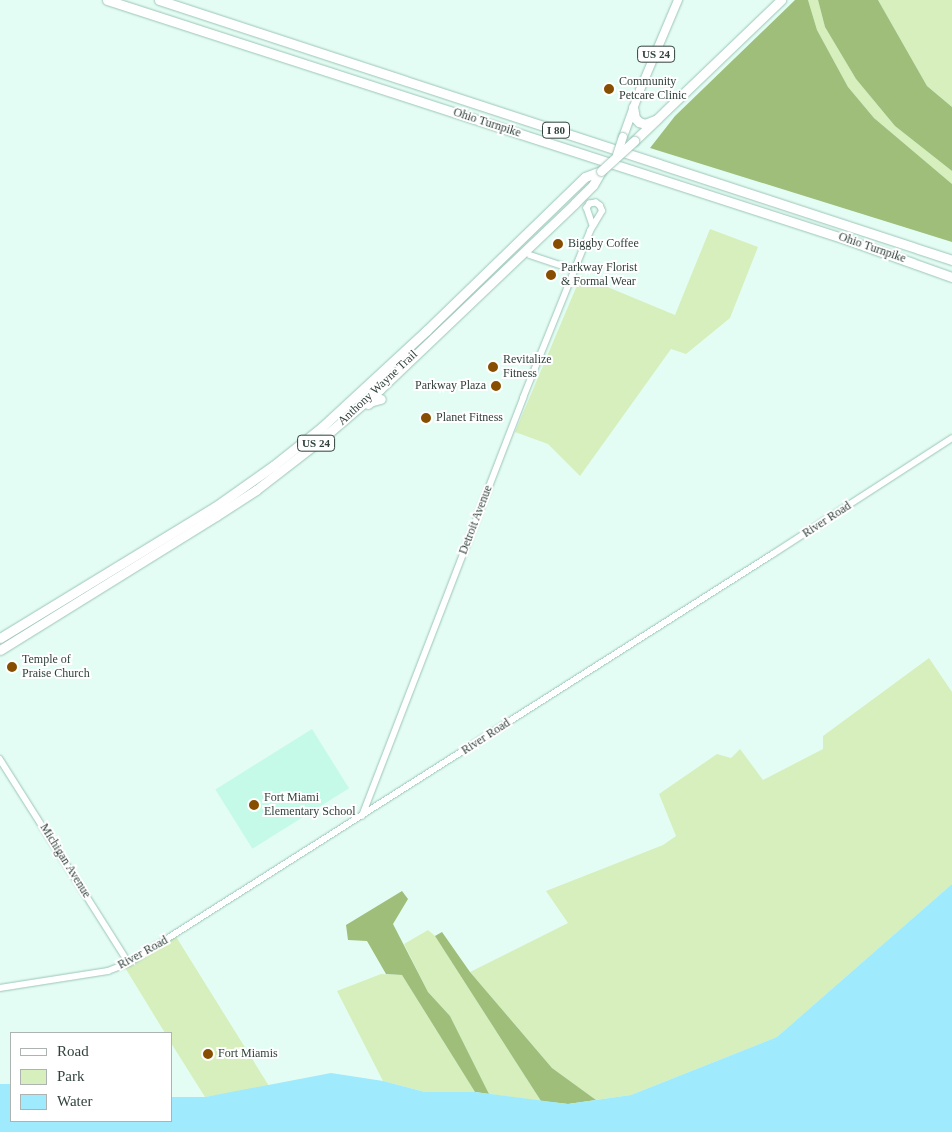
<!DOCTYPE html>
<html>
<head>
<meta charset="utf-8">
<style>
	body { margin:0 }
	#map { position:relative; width:952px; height:1132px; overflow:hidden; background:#e4fdf4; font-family:"Times New Roman",serif }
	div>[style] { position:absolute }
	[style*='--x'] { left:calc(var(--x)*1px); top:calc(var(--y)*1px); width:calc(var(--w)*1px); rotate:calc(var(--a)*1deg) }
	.built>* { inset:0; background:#c5fae8; transform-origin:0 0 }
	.green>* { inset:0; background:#d6efbc }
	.forest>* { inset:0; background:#9ebe7a }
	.water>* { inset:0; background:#9feafd }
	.roads { filter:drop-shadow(0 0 1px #9cc5b7) drop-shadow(0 0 1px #9cc5b7) }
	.minor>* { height:5.5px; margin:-2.75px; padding:0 2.75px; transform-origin:2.75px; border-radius:2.75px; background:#fff }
	.major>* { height:8px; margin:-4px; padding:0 4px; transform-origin:4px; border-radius:4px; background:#fff }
	.highway>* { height:9px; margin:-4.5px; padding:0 4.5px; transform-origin:4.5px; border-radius:4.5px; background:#fff }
	.bridges { filter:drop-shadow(0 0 1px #9cc5b7) drop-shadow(0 0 1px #9cc5b7) }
	.major-bridge>* { height:8px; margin:-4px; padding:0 4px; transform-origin:4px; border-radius:4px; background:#fff }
	.highway-bridge>* { height:9px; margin:-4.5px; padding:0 4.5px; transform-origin:4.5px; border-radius:4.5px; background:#fff }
	.dots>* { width:14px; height:14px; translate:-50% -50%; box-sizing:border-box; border:2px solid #fff; border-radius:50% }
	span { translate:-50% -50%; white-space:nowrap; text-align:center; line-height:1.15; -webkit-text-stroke:4px #fff; paint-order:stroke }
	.shield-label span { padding:1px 4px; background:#fff; border:1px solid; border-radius:4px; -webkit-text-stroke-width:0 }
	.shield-label { font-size:11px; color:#30413b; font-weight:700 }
	.poi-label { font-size:12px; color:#30413b }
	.left { translate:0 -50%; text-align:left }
	.right { translate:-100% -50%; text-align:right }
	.street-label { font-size:12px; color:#30413b }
	.legend { position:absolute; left:10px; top:1032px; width:162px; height:90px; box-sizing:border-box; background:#fff; border:1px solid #acb3b1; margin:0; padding:6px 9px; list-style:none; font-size:15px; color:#30413b }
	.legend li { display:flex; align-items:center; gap:10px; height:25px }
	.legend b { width:25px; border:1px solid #acb3b1 }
</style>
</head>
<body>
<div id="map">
	<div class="built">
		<i style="left:312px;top:729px;width:70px;height:114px;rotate:58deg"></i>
	</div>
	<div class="green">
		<i style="clip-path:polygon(808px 0,818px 0,825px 27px,856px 79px,895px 126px,952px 171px,952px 184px,874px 118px,848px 87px,817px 30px)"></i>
		<i style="clip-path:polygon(878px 0,952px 0,952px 107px,927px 86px)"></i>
		<i style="clip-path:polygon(710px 229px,758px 247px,730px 318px,686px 354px,671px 349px,580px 476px,548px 444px,515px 432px,581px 276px,675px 315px)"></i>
		<i style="clip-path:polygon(929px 658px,952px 692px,952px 884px,777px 1037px,631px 1095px,596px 1100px,552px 1068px,470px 972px,568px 923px,546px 891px,663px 845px,676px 836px,659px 794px,717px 754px,731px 758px,740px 749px,763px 780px,823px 749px,823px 736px)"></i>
		<i style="clip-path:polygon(428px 930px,435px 936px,541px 1101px,489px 1094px,450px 1016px,428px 992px,404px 944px)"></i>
		<i style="clip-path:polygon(175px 935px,269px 1086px,205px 1097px,171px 1043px,171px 1033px,165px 1033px,124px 966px)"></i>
		<i style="clip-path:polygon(381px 974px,402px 975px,475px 1092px,425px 1092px,383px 1081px,337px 991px)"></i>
	</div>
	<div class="forest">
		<i style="clip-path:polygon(795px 0,808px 0,817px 30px,848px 87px,874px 118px,952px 184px,952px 242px,650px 148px,675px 116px)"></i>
		<i style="clip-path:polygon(818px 0,878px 0,927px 86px,952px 107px,952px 171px,895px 126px,856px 79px,825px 27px)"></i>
		<i style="clip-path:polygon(402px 891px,408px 899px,393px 924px,428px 992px,450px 1016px,489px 1094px,475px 1092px,402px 975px,386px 974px,367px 941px,348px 940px,346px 925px)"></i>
		<i style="clip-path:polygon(442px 932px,470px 972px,552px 1068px,596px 1100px,568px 1104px,541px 1101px,435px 936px)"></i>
	</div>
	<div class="water">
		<i style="clip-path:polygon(952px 884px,952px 1132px,0 1132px,0 1084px,11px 1084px,11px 1121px,171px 1121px,171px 1097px,205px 1097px,331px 1073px,383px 1081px,425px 1092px,475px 1092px,568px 1104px,631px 1095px,777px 1037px)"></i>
	</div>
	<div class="roads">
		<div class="minor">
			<i style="--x:530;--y:255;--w:47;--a:18.4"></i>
			<i style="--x:0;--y:759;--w:241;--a:57.7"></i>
			<i style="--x:362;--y:816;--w:448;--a:-68.9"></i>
			<i style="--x:523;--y:398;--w:180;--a:-68.1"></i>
			<i style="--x:590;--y:231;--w:23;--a:-59"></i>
			<i style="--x:602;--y:211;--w:5;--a:-112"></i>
			<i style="--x:600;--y:206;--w:5;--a:-143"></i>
			<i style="--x:596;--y:203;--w:6;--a:171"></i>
			<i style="--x:590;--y:204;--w:5;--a:127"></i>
			<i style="--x:587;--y:208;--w:18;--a:71"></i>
			<i style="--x:0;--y:988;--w:109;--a:-8.9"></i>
			<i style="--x:108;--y:971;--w:22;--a:-21"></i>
			<i style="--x:129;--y:963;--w:763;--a:-32.42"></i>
			<i style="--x:773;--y:554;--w:213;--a:-32.9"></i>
		</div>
		<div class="major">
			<i style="--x:623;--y:137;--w:50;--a:-70.1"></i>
			<i style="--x:640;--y:90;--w:98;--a:-67.1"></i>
		</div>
		<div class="highway">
			<i style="--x:107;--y:0;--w:779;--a:17.95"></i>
			<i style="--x:848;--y:240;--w:110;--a:19.6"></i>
			<i style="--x:159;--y:0;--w:835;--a:18.15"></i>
			<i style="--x:633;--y:107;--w:11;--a:80"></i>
			<i style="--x:635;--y:118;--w:6;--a:45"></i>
			<i style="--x:639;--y:122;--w:6;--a:18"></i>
			<i style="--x:645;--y:124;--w:11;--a:-22"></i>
			<i style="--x:634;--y:141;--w:204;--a:-43.8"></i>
			<i style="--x:368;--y:404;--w:5;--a:-37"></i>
			<i style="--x:372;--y:401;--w:9;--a:-13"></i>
			<i style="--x:0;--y:638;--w:252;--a:-31.4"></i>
			<i style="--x:215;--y:507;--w:71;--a:-35.3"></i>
			<i style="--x:273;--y:466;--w:63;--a:-38.5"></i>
			<i style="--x:322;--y:427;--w:142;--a:-42.7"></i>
			<i style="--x:426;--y:331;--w:221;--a:-44.1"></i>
			<i style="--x:585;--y:177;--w:17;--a:-21"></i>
			<i style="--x:0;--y:650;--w:254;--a:-31.8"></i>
			<i style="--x:216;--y:516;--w:48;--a:-33"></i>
			<i style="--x:256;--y:490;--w:78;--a:-37.7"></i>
			<i style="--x:318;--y:442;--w:82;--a:-40.5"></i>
			<i style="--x:380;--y:389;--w:269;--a:-43.6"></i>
			<i style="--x:575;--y:203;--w:25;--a:-45"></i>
			<i style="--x:593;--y:185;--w:16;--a:-60"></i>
		</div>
	</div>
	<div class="bridges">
		<div class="major-bridge">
			<i style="--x:617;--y:155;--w:19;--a:-72"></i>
		</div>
		<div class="highway-bridge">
			<i style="--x:601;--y:171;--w:45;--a:-42.3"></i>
		</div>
	</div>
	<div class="dots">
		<i style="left:609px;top:89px;background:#874e01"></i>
		<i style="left:558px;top:244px;background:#874e01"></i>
		<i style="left:551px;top:275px;background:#874e01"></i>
		<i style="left:493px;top:367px;background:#874e01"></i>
		<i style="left:496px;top:386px;background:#874e01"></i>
		<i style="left:426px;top:418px;background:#874e01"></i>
		<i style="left:12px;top:667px;background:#874e01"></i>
		<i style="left:254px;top:805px;background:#874e01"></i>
		<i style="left:208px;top:1054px;background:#874e01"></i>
	</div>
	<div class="shield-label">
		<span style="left:656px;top:54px">US 24</span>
		<span style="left:556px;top:130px">I 80</span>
		<span style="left:316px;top:443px">US 24</span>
	</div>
	<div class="poi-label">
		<span class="left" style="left:619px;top:89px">Community<br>Petcare Clinic</span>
		<span class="left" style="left:568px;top:244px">Biggby Coffee</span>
		<span class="left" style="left:561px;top:275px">Parkway Florist<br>&amp; Formal Wear</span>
		<span class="left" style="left:503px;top:367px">Revitalize<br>Fitness</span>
		<span class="right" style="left:486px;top:386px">Parkway Plaza</span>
		<span class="left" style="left:436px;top:418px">Planet Fitness</span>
		<span class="left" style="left:22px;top:667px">Temple of<br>Praise Church</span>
		<span class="left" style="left:264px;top:805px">Fort Miami<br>Elementary School</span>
		<span class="left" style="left:218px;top:1054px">Fort Miamis</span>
	</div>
	<div class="street-label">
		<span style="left:487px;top:123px;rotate:18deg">Ohio Turnpike</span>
		<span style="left:872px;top:248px;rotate:19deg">Ohio Turnpike</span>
		<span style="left:378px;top:388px;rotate:-43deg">Anthony Wayne Trail</span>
		<span style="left:476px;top:520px;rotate:-69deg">Detroit Avenue</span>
		<span style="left:827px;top:520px;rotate:-33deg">River Road</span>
		<span style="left:486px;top:737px;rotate:-33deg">River Road</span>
		<span style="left:65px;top:861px;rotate:58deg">Michigan Avenue</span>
		<span style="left:143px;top:953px;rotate:-29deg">River Road</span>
	</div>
	<ul class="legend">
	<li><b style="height:6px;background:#fff"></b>Road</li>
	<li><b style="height:14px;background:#d6efbc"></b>Park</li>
	<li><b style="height:14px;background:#9feafd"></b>Water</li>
	</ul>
</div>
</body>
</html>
